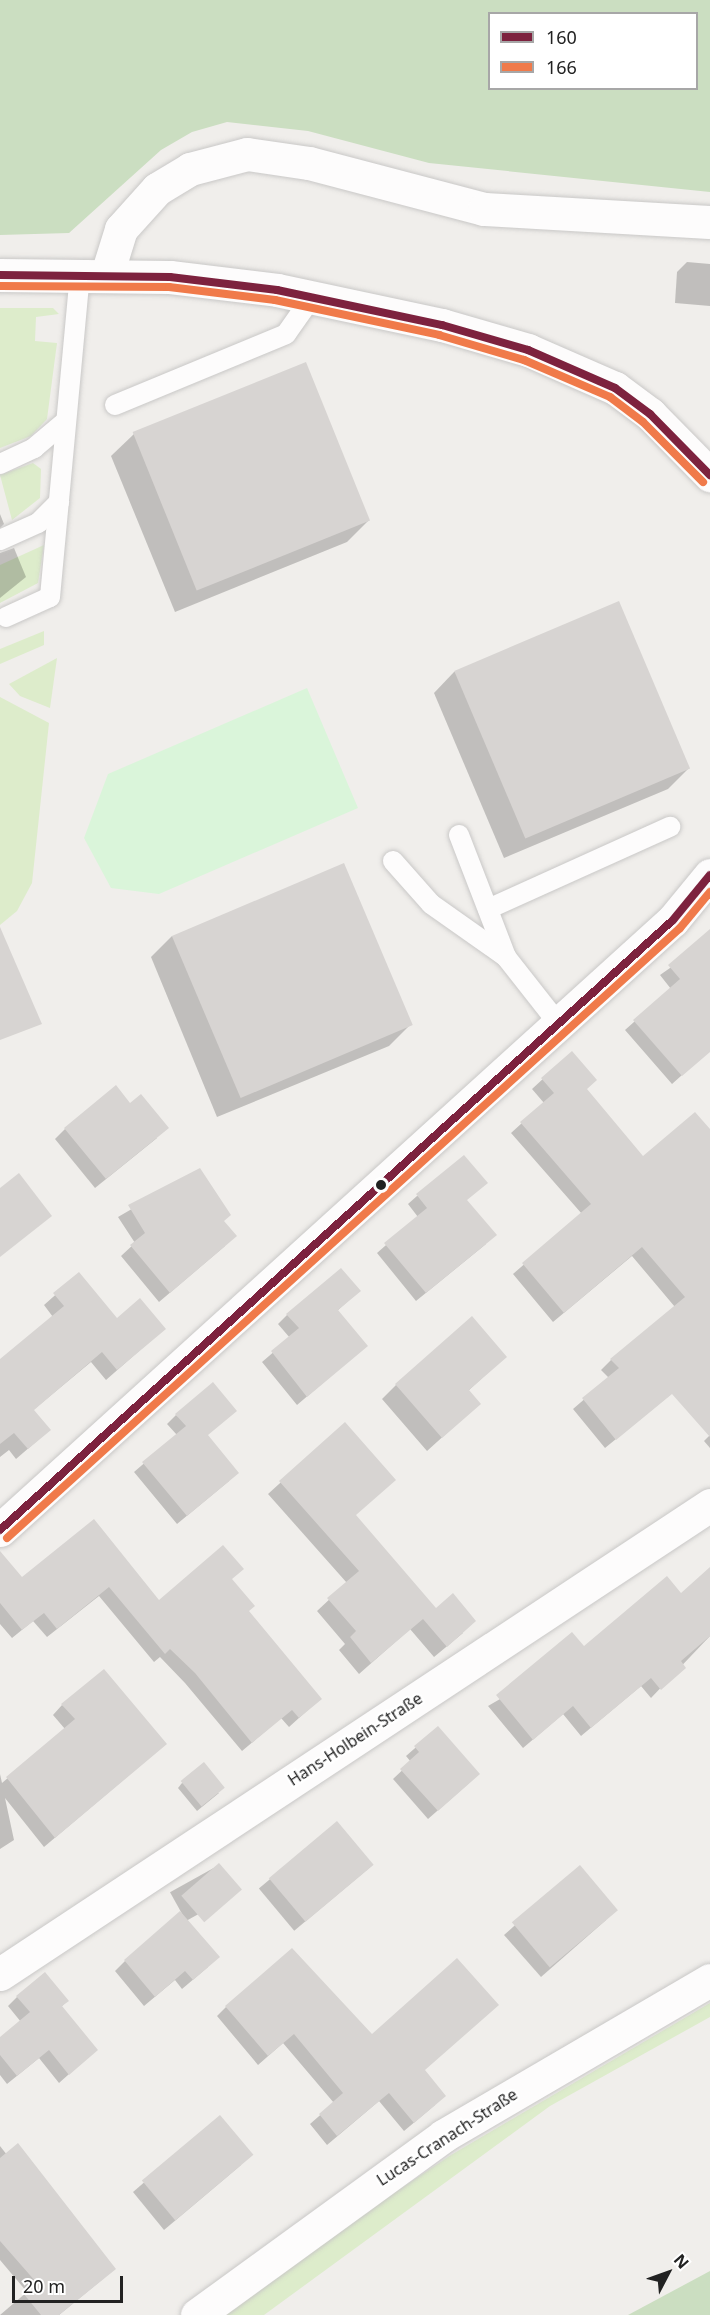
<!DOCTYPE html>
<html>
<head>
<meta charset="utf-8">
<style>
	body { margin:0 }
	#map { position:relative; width:710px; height:2315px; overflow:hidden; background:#f0eeeb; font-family:"Noto Sans",sans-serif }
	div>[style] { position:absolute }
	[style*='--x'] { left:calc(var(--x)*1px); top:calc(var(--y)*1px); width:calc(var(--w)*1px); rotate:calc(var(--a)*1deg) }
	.grass>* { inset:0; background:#ddeccb }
	.forest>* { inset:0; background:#cbdec1 }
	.park>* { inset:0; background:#daf5da }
	.shadow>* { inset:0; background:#0003; transform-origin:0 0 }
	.building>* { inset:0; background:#d7d4d2; transform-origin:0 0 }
	.roads { filter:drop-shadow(0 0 2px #c9c8c7) drop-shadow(0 0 2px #c9c8c7) }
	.lane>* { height:20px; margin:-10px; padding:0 10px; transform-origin:10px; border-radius:10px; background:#fdfcfc }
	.street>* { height:33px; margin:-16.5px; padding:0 16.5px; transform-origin:16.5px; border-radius:16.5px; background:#fdfcfc }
	.bus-1>* { height:8px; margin:-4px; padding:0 4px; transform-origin:4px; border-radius:4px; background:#7d223e }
	.bus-2>* { height:8px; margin:-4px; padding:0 4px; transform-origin:4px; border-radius:4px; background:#f07a4a }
	.dots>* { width:16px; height:16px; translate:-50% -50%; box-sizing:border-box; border:3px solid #fff; border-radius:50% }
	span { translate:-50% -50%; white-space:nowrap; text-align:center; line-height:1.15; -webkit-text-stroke:5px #fff; paint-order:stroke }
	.street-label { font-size:16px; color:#222 }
	.legend { position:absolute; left:488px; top:12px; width:210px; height:78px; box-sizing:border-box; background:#fff; border:2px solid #a7a7a7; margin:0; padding:8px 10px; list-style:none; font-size:18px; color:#222 }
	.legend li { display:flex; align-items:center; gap:12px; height:30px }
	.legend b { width:30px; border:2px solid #a7a7a7 }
	.north { position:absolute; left:638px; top:2243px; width:60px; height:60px; -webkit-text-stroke:4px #fff; paint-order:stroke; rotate:49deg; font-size:16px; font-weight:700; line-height:24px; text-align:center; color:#222 }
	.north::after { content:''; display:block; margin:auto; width:21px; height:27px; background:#222; clip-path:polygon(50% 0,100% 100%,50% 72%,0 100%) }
	.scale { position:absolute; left:12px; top:2276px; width:111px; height:27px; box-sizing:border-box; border:3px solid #222; border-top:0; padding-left:8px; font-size:18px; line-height:21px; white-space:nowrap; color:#222; -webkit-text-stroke:4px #fff; paint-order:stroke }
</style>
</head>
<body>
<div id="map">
	<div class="grass">
		<i style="clip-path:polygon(0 308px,53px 308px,59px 314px,36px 317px,35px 341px,57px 343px,47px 419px,31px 436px,0 448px)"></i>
		<i style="clip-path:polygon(33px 463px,41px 469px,40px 498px,12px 520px,0 475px)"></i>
		<i style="clip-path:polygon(44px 545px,38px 583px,0 603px,0 565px)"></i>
		<i style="clip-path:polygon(44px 631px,44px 645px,0 664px,0 649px)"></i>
		<i style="clip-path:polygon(57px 658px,50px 708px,20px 696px,9px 684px)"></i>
		<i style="clip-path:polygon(0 697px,49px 723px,32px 883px,17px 911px,0 925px)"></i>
		<i style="clip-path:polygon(710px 2003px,710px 2017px,550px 2106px,264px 2315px,226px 2315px,319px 2243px,451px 2155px)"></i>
	</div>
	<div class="forest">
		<i style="clip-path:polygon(evenodd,0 0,710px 0,710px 192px,429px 163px,308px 131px,227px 122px,192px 132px,161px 150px,69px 233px,0 235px,0 0,490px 14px,696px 14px,696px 88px,490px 88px,490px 14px)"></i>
		<i style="clip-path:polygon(710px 2271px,710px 2315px,628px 2315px)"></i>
	</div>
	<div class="park">
		<i style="clip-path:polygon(307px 688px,358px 808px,159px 894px,111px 888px,84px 838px,108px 774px)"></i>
	</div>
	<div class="shadow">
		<i style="clip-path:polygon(687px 262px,710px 264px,710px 306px,675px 303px,677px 272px)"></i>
		<i style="clip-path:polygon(134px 434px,369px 520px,347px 542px,175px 612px,111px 456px)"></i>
		<i style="clip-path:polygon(0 514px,4px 524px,0 528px)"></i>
		<i style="clip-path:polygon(14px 548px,26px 577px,0 598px,0 553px)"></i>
		<i style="clip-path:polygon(618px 603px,688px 769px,668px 789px,504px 858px,434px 693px,454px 672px)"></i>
		<i style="clip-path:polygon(172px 936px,410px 1025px,389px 1046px,217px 1117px,151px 957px)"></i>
		<i style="clip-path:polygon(710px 940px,710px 1050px,672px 1084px,625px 1030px,671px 989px,660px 975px)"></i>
		<i style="clip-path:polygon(571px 1053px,585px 1090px,643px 1158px,710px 1132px,710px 1332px,676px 1390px,605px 1448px,573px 1409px,609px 1378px,601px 1370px,611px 1360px,675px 1307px,632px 1256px,553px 1322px,513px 1274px,582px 1214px,511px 1133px,544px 1103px,532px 1089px)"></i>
		<i style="clip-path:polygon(65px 1129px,157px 1138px,95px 1188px,55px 1139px)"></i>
		<i style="clip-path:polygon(199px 1170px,225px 1246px,159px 1302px,121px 1256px,135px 1243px,118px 1217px)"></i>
		<i style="clip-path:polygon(417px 1196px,466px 1200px,486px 1244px,416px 1301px,377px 1253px,418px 1217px,408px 1204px)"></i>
		<i style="clip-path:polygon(79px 1274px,117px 1320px,164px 1329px,106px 1380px,91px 1362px,32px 1411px,38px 1440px,16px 1459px,9px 1450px,0 1457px,0 1361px,53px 1317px,44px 1305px)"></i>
		<i style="clip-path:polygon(359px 1291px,337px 1311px,366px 1346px,297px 1405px,262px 1362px,290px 1338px,278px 1324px,287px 1315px)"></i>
		<i style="clip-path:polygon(505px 1357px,468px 1391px,479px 1404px,427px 1451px,382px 1399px,396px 1385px)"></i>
		<i style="clip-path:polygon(176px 1415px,207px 1436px,229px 1481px,177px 1524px,134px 1472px,177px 1435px,167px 1424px)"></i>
		<i style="clip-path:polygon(345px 1424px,354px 1516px,436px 1610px,463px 1633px,434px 1657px,410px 1629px,359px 1674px,339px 1650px,345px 1644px,317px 1611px,347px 1583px,268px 1494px)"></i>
		<i style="clip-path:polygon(710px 1435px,710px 1448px,704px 1441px)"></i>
		<i style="clip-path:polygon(94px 1521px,159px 1602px,231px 1580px,247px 1612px,320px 1699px,289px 1727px,281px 1718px,242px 1751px,185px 1683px,160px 1657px,154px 1662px,99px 1596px,47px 1637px,33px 1621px,12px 1638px,0 1624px,0 1584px,22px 1579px)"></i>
		<i style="clip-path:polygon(710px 1569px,710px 1636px,651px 1698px,641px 1686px,581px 1736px,563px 1714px,523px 1748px,488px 1706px,681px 1595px)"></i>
		<i style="clip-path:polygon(62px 1705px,155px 1753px,44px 1847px,5px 1798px,14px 1840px,0 1849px,0 1774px,2px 1783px,65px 1729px,53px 1715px)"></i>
		<i style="clip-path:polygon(438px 1728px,469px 1783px,428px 1819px,393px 1779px,411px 1762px,406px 1756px)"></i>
		<i style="clip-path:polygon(182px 1783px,219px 1793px,197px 1811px,178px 1788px)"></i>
		<i style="left:337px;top:1823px;width:55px;height:102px;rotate:50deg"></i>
		<i style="left:219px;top:1865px;width:33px;height:56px;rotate:61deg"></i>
		<i style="clip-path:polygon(580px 1867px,606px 1920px,541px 1977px,504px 1935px)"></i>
		<i style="clip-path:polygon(125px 1961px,208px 1967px,182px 1989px,175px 1980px,144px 2006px,115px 1971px)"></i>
		<i style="clip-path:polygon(17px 1997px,67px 2001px,61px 2007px,96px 2050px,59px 2083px,39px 2058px,7px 2084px,0 2075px,0 2039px,21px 2022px,8px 2006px)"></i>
		<i style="clip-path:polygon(226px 2007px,371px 2036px,423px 2071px,435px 2105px,404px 2131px,379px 2101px,327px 2145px,310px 2124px,334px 2103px,283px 2043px,258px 2065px,217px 2016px)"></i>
		<i style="clip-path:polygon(220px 2117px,241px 2165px,164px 2230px,133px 2192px)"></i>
		<i style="clip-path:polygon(0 2146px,104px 2278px,59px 2315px,0 2315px,27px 2292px,0 2260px)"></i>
	</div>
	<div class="building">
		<i style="left:306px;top:362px;width:171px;height:187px;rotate:68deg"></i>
		<i style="left:619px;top:601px;width:182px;height:179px;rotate:67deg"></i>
		<i style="left:344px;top:863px;width:176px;height:187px;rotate:67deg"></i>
		<i style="clip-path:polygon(0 927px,42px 1024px,0 1040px)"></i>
		<i style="clip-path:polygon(710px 929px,710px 1052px,682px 1076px,633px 1020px,680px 979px,668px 965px)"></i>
		<i style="clip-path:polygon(572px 1051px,597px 1080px,587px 1089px,643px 1156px,695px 1112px,710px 1129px,710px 1437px,672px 1394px,616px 1440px,582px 1398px,619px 1368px,610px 1359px,685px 1297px,642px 1247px,564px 1313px,522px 1263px,591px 1204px,520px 1122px,554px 1093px,541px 1078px)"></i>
		<i style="clip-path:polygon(116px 1085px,130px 1103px,141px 1094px,169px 1128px,106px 1179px,64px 1128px)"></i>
		<i style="clip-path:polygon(464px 1155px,488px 1183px,467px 1200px,497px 1235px,426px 1293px,384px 1243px,427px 1208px,416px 1194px)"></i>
		<i style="clip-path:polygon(200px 1168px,231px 1215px,224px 1221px,237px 1236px,170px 1293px,130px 1245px,145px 1233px,128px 1205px)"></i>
		<i style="clip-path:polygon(19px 1173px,52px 1216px,0 1257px,0 1188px)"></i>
		<i style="clip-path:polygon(341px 1268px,361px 1291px,338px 1310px,368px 1346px,307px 1397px,271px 1351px,299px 1328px,286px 1314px)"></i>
		<i style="clip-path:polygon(79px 1272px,117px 1318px,140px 1298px,166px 1329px,117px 1370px,102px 1352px,34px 1410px,51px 1430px,28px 1449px,14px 1433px,0 1444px,0 1359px,64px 1306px,53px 1293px)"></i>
		<i style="clip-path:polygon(472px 1316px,507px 1357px,469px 1390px,481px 1404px,442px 1438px,395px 1384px)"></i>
		<i style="clip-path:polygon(213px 1382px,237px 1411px,208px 1435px,239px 1473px,187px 1516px,142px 1462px,186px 1426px,175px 1414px)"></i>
		<i style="clip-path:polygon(345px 1422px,396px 1480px,356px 1515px,436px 1608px,453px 1593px,476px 1621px,447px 1647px,423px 1619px,371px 1663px,350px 1637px,356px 1631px,327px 1598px,359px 1571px,279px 1481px)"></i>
		<i style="clip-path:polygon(94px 1519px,159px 1600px,223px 1545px,244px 1569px,232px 1579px,255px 1606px,249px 1611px,322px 1699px,299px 1718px,292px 1710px,252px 1743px,195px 1673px,170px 1649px,165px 1654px,109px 1587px,57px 1629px,44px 1613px,22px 1630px,0 1603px,0 1551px,22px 1577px)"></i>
		<i style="clip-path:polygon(710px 1567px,710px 1636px,681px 1661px,686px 1668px,661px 1690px,651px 1678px,591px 1728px,573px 1706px,533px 1740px,496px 1695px,572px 1632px,584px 1646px,667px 1576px,681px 1593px)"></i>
		<i style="clip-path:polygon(104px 1669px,167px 1744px,55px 1838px,6px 1777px,75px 1719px,61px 1704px)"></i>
		<i style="clip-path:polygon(438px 1726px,480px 1774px,438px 1811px,400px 1769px,419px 1752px,414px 1746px)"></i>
		<i style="left:204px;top:1762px;width:33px;height:30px;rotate:51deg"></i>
		<i style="left:337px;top:1821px;width:57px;height:89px;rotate:50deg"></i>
		<i style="left:219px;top:1863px;width:35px;height:50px;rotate:49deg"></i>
		<i style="left:580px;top:1865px;width:59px;height:89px;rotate:50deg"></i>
		<i style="clip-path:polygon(180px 1911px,220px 1957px,193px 1980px,185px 1971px,155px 1997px,124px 1960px)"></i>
		<i style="clip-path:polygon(292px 1948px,372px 2034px,457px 1958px,499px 2005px,425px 2070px,446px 2096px,414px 2123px,389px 2093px,337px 2136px,319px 2114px,343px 2093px,294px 2034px,268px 2056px,225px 2006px)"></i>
		<i style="clip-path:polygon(45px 1972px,69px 2001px,62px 2006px,98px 2050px,69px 2075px,49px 2050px,17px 2076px,0 2055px,0 2037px,30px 2012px,16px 1996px)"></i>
		<i style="left:220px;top:2115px;width:52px;height:102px;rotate:50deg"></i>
		<i style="clip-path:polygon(18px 2143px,116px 2269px,59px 2315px,41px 2315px,23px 2293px,36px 2282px,0 2241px,0 2158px)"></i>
	</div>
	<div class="roads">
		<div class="lane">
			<i style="--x:115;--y:405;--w:185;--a:-22.5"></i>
			<i style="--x:286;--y:334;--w:45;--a:-54.9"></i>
			<i style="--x:0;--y:464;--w:38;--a:-25"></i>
			<i style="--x:34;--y:448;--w:42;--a:-40.2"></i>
			<i style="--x:0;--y:540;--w:42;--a:-24.1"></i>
			<i style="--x:38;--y:523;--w:30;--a:-45"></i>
			<i style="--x:6;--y:617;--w:48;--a:-24.4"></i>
			<i style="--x:50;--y:597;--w:324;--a:-84.7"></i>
			<i style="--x:459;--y:835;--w:131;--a:68.9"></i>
			<i style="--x:506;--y:957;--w:84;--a:51.8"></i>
			<i style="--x:393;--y:861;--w:57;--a:48.5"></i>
			<i style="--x:431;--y:904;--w:92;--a:35.2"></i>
			<i style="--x:488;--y:909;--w:200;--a:-24.3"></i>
		</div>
		<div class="street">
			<i style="--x:107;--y:274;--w:47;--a:-72.7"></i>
			<i style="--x:121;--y:229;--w:54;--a:-48"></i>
			<i style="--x:157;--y:189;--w:39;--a:-31"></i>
			<i style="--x:190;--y:169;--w:59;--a:-14.7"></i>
			<i style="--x:247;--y:154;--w:63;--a:8.3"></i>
			<i style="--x:309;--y:163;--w:181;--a:14.7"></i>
			<i style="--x:484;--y:209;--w:226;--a:3.3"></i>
			<i style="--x:0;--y:275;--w:170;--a:0.7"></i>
			<i style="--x:170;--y:277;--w:108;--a:6.9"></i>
			<i style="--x:277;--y:290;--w:169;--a:12"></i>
			<i style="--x:442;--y:325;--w:90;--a:16.2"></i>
			<i style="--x:528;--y:350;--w:95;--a:23.6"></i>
			<i style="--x:615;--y:388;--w:44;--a:36.6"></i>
			<i style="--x:650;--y:414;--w:86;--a:45.5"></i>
			<i style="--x:0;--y:1530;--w:908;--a:-42.19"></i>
			<i style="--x:673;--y:920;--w:58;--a:-50.6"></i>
			<i style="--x:0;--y:1974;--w:851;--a:-33.45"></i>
			<i style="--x:197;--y:2315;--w:304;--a:-36"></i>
			<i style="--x:443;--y:2136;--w:309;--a:-30.3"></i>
		</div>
	</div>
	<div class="bus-1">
		<i style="--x:0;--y:275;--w:170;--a:0.7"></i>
		<i style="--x:170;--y:277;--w:108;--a:6.9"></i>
		<i style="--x:277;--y:290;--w:169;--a:12"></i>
		<i style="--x:442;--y:325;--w:90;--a:16.2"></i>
		<i style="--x:528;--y:350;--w:95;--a:23.6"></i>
		<i style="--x:615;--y:388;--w:44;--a:36.6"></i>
		<i style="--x:650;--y:414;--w:86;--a:45.5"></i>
		<i style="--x:0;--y:1530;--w:908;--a:-42.19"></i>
		<i style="--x:673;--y:920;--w:58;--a:-50.6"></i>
	</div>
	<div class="bus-2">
		<i style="--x:0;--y:286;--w:169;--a:0.3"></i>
		<i style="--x:169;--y:287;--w:107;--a:7"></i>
		<i style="--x:275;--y:300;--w:168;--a:12"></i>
		<i style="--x:439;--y:335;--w:89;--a:16.4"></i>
		<i style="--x:524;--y:360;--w:94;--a:23.3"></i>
		<i style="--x:610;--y:397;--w:41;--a:37.1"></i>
		<i style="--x:643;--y:422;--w:85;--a:45"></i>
		<i style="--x:7;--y:1538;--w:908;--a:-42.19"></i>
		<i style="--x:680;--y:928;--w:47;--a:-50.2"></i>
	</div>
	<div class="dots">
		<i style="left:381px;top:1185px;background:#222"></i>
	</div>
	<div class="street-label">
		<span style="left:355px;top:1739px;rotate:-33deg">Hans-Holbein-Straße</span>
		<span style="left:447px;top:2137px;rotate:-33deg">Lucas-Cranach-Straße</span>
	</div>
	<ul class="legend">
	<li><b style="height:8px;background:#7d223e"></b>160</li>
	<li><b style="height:8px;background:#f07a4a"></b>166</li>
	</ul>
	<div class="north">N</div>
	<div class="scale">20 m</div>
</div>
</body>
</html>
